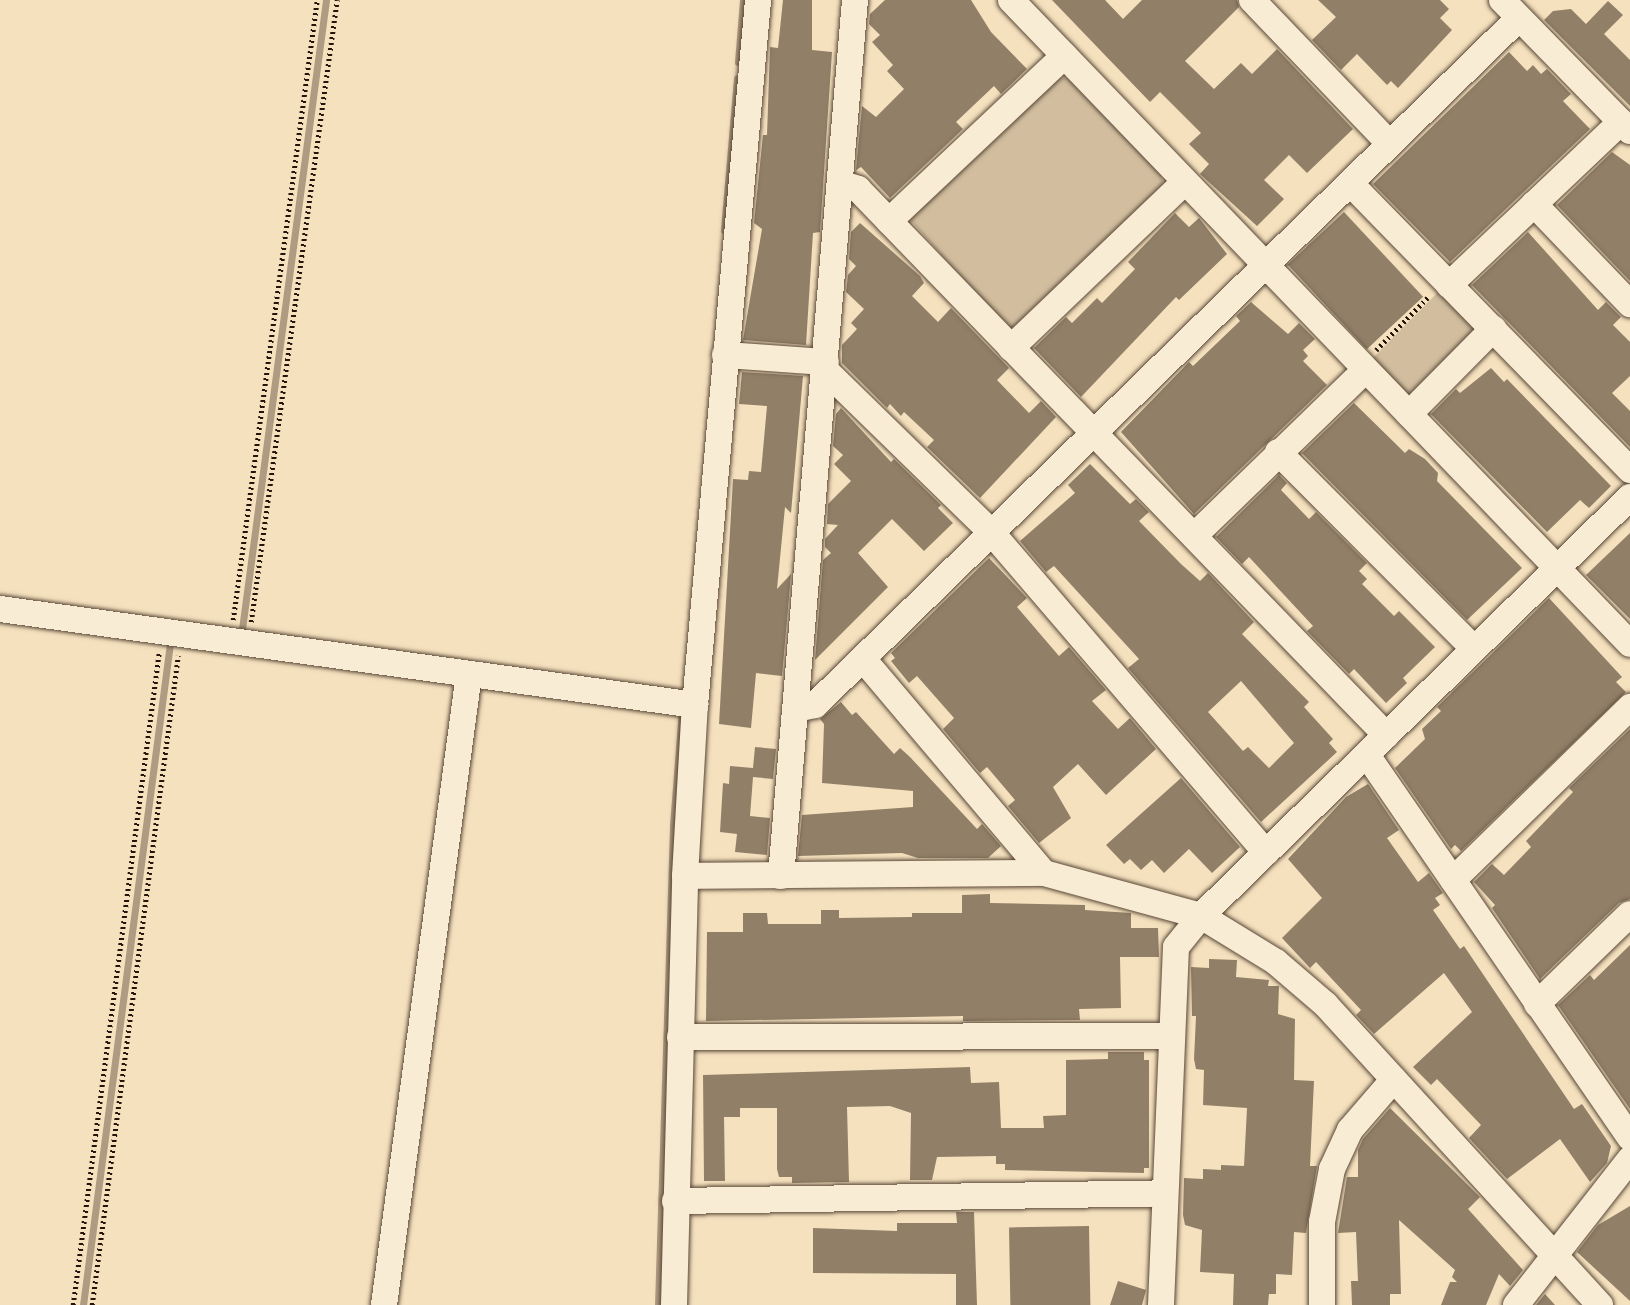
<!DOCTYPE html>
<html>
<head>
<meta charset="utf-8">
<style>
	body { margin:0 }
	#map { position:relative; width:1630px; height:1305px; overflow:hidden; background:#f5e1be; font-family:"IM FELL English",serif }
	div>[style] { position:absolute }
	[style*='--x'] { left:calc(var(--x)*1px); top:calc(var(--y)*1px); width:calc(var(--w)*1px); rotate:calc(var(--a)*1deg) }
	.green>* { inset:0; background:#d2be9f }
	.stream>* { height:7px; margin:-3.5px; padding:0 3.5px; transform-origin:3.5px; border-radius:3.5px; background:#ae9b81 }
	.building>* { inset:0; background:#917f68; transform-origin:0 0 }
	.path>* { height:4.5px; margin-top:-2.25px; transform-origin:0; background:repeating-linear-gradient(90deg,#25140a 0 2px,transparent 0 5.5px) }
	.roads { filter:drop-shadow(0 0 2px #594737) drop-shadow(0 0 2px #594737) }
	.minor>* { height:26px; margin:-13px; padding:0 13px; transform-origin:13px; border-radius:13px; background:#f8ecd5 }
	span { translate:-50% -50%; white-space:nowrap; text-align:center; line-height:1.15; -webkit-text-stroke:7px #f8ecd5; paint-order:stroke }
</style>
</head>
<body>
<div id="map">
	<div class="green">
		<i style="clip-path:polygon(1057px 78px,1069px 78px,1160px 172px,1164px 188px,1017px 328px,1006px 328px,907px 216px)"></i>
		<i style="clip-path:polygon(1441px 289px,1477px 326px,1417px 396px,1405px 396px,1370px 361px)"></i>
	</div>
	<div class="stream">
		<i style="--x:738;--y:62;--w:62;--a:-85.4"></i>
		<i style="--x:724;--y:230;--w:152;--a:-85.1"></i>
		<i style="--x:242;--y:629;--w:635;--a:-82.39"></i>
		<i style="--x:83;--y:1305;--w:668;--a:-82.51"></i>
		<i style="--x:658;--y:1305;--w:480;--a:-88.2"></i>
		<i style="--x:673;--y:825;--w:114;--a:-85.5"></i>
	</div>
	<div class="building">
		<i style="clip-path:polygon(783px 0,812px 0,812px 50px,832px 52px,820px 232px,813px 233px,806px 345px,743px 340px,762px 229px,754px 223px,763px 135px,767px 135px,770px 47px,778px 48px)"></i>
		<i style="clip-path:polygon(885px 0,971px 0,991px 32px,1027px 69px,1001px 94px,994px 86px,956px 122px,963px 129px,890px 198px,861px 167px,856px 170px,862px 106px,876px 117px,904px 89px,887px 71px,893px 65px,872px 42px,880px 35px,869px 24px,870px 14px)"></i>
		<i style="clip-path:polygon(1052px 0,1105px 0,1123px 19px,1142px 0,1237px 0,1239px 7px,1185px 61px,1214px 89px,1241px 63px,1252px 74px,1277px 49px,1353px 129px,1307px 173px,1289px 155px,1264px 180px,1284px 199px,1257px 226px,1200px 174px,1209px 164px,1189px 144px,1201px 133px,1160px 92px,1150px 102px)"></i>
		<i style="clip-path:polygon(1318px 0,1440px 0,1449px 9px,1440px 18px,1452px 30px,1398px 88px,1391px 81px,1387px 85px,1357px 54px,1341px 70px,1312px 40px,1336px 17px)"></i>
		<i style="clip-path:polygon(1608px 1px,1623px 15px,1604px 34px,1630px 60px,1630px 106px,1544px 20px,1553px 11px,1571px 9px,1586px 24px)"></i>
		<i style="clip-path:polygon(1509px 52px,1527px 71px,1533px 65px,1541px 74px,1547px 69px,1571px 94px,1563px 101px,1590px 129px,1450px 262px,1373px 184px)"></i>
		<i style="clip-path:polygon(1612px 152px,1630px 165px,1630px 281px,1557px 205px)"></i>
		<i style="left:1344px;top:212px;width:116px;height:77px;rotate:47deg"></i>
		<i style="clip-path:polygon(1175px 213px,1189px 227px,1199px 218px,1227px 254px,1179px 300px,1176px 297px,1081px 397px,1034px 348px,1066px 317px,1072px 323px,1097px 298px,1102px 303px,1135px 269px,1128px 262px)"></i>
		<i style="clip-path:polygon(860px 223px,920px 276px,924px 283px,912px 296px,938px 322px,951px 308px,1009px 368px,997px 380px,1029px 413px,1041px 401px,1056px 417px,980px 498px,927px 447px,934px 440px,904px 412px,901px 416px,890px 404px,887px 408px,842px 363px,842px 345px,857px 329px,851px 323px,864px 309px,846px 292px,848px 275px,856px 266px,849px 259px,851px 232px)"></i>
		<i style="clip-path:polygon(1528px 232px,1598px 310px,1606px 302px,1621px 317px,1613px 325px,1630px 342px,1630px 376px,1612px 393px,1630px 411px,1630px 447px,1472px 285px)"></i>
		<i style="clip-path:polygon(1251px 302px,1288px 334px,1299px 323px,1315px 339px,1303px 350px,1308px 356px,1303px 361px,1327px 385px,1194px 514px,1121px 432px,1189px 362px,1193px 366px,1240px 321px,1236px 316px)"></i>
		<i style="clip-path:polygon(1491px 368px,1504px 382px,1507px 379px,1611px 486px,1589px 508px,1580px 500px,1547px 532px,1431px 414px,1456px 389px,1460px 393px)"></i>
		<i style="clip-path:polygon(742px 372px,803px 376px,791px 513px,785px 507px,777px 589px,791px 574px,782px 676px,756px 673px,751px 728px,719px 724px,733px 479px,748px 480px,749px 471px,761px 472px,767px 406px,739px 404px)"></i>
		<i style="clip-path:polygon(1354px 403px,1405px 453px,1409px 449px,1425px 459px,1438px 473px,1437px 481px,1522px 568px,1467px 620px,1302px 453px)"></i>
		<i style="clip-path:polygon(841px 408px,891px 462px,894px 459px,941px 505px,938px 508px,953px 523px,924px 551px,892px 519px,858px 553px,888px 587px,815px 660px,823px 560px,831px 553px,825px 547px,825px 539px,838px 525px,827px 524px,828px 504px,851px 481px,834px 464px,843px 455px,833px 446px,836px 414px)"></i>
		<i style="clip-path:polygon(evenodd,1090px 464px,1130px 504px,1136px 499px,1149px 512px,1139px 521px,1181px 564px,1200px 581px,1208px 573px,1254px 622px,1242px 634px,1309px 702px,1304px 707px,1333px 739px,1329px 743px,1337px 752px,1261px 822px,1128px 668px,1139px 659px,1054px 566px,1046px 572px,1020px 541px,1075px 493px,1068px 485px,1090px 464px,1241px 681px,1294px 743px,1269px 768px,1248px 747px,1243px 751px,1208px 712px,1241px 681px)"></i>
		<i style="clip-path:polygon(1279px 475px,1287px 483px,1281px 490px,1309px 519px,1316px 512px,1367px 563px,1359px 571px,1367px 579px,1362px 584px,1394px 616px,1399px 611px,1435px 647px,1403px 678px,1407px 683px,1386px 703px,1354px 669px,1349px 674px,1307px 631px,1313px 626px,1249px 557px,1242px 564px,1216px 537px)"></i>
		<i style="clip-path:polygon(1630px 533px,1630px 619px,1586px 575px)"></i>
		<i style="clip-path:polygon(989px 558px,1027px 598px,1017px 607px,1059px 656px,1069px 647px,1106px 690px,1092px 701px,1118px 729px,1130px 718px,1156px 749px,1106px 795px,1078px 764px,1053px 787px,1071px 818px,1039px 843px,1008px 806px,1015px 800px,987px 767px,980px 773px,943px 729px,954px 718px,917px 676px,909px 683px,891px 661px,895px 658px,891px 653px)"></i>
		<i style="clip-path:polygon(1549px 598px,1622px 677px,1616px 682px,1626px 692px,1461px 851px,1455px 845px,1451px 849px,1395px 768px,1425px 739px,1422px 729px,1441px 711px,1437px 707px)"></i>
		<i style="clip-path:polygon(841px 702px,852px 715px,856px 712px,894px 754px,900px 748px,910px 757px,977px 829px,982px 824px,1001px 846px,988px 858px,918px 858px,902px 853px,798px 856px,802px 815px,913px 807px,913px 791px,822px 783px,824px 724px,820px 719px)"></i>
		<i style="clip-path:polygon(1630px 729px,1630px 899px,1619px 903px,1540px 979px,1492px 908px,1495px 905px,1474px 882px,1492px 864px,1504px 875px,1531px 847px,1526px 841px,1573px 792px,1569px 788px)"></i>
		<i style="clip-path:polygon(755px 747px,776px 749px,773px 779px,753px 777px,750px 816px,770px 818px,767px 855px,735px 852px,737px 834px,720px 832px,723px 783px,729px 784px,730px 766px,753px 768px)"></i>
		<i style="clip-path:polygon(1181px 778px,1240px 847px,1212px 873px,1189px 849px,1164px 873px,1152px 860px,1141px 870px,1130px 859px,1124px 864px,1106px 845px)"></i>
		<i style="clip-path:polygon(1368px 784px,1399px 830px,1387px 838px,1418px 882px,1429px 873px,1443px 893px,1435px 898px,1440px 905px,1433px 910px,1460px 949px,1464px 946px,1574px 1109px,1582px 1104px,1611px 1146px,1607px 1163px,1590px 1182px,1560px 1139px,1507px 1179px,1469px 1138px,1481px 1125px,1437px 1079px,1431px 1085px,1413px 1067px,1472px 1012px,1444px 973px,1374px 1034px,1356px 1015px,1361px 1010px,1316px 962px,1310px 968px,1282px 938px,1322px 898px,1288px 859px,1346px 797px)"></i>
		<i style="clip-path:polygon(990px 894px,990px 903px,1085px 905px,1085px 910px,1131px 913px,1131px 928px,1158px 928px,1159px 957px,1120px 957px,1121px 1008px,1079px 1009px,1080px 1020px,963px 1021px,963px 1016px,706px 1021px,707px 932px,743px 932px,743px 913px,767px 913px,768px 924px,821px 924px,821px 910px,839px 910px,839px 918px,912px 917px,912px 913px,962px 913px,962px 895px)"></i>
		<i style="clip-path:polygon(1630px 945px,1630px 1109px,1558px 1005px,1590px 975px,1594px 980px)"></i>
		<i style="clip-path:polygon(1209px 959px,1237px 960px,1236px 977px,1269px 980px,1268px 986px,1279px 986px,1278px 1014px,1295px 1019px,1294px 1080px,1314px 1081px,1310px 1166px,1317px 1166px,1306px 1233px,1294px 1232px,1292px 1275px,1276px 1274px,1276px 1294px,1269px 1294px,1268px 1305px,1233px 1305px,1234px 1274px,1200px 1272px,1202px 1230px,1185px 1225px,1183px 1215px,1184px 1178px,1203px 1179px,1203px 1169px,1221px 1170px,1221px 1165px,1244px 1166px,1247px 1108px,1203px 1105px,1204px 1070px,1196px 1069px,1194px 1059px,1196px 1016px,1192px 1016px,1191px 967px,1209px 968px)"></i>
		<i style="clip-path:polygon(1108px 1052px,1144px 1052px,1144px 1060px,1149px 1060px,1149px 1168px,1144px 1168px,1144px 1173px,1005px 1170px,1005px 1164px,996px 1164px,996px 1156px,937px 1157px,932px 1180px,910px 1180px,911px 1113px,890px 1106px,847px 1107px,849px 1182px,792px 1183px,792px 1177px,779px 1177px,777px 1169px,777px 1108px,740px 1108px,740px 1117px,724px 1117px,725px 1181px,704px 1181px,703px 1075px,970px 1067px,971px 1083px,999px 1082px,1001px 1128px,1044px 1128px,1043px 1116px,1066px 1115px,1066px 1060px,1108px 1059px)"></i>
		<i style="clip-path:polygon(1390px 1108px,1480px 1197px,1468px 1209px,1523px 1270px,1510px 1286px,1499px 1274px,1486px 1305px,1441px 1305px,1450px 1282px,1457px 1282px,1452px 1277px,1455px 1270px,1399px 1220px,1401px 1294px,1390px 1294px,1390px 1305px,1352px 1305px,1351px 1281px,1358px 1281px,1356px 1232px,1338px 1233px,1347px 1177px,1358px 1177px,1358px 1150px,1363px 1139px)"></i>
		<i style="clip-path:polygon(1630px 1206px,1630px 1301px,1577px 1252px,1598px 1225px)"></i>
		<i style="clip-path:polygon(956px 1212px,974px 1212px,977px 1305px,956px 1305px,956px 1274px,813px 1273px,813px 1228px,897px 1231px,897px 1223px,957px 1223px)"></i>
		<i style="left:1089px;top:1226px;width:79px;height:80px;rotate:89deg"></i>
		<i style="clip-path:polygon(1118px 1281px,1146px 1290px,1142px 1305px,1110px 1305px)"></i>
		<i style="clip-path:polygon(1545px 1294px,1555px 1305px,1536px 1305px)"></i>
	</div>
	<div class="path">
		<i style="--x:1376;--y:350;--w:76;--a:-45.5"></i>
		<i style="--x:233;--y:620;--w:626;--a:-82.28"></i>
		<i style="--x:251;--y:622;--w:628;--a:-82.13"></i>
		<i style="--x:73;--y:1305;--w:658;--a:-82.49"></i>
		<i style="--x:92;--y:1305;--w:655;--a:-82.45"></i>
	</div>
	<div class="roads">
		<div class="minor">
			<i style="--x:1011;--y:0;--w:893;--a:46.13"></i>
			<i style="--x:1252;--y:0;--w:199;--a:46.2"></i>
			<i style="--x:1502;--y:0;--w:183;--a:45.7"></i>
			<i style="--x:1350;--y:183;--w:401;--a:45.7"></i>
			<i style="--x:843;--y:184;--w:16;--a:18"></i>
			<i style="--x:858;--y:189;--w:760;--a:45.96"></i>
			<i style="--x:1534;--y:204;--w:139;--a:46.2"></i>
			<i style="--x:889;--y:221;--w:241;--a:-43.3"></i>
			<i style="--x:1449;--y:285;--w:237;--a:-43.5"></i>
			<i style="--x:1011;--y:348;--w:240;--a:-43.7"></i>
			<i style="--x:725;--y:355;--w:101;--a:4"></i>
			<i style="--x:825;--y:370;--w:233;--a:44.3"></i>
			<i style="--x:992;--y:533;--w:421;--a:49.4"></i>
			<i style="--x:1409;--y:414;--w:120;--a:-45.3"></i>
			<i style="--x:1278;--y:452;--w:276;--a:45.1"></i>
			<i style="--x:1194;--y:536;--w:238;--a:-44.1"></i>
			<i style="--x:0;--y:609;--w:702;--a:7.86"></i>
			<i style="--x:863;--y:659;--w:280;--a:49.8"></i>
			<i style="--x:796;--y:709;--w:19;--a:-12"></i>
			<i style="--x:815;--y:705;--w:984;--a:-44.3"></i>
			<i style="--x:1367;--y:755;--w:464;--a:55.5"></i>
			<i style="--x:685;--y:876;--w:359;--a:-0.5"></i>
			<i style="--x:1044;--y:873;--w:163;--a:15.3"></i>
			<i style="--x:1201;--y:916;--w:88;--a:31.5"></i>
			<i style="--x:1276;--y:962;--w:65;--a:40.6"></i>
			<i style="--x:1325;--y:1004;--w:408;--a:47.6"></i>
			<i style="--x:781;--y:876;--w:879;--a:-85.17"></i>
			<i style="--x:1453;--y:880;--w:248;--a:-44.3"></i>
			<i style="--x:1537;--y:1004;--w:129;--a:-44.1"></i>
			<i style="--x:680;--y:1037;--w:491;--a:-0.1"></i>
			<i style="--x:675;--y:1201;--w:489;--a:-0.9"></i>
			<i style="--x:384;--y:1305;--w:637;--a:-82.33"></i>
			<i style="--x:674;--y:1305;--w:429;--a:-88.5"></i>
			<i style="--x:685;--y:876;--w:171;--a:-86.7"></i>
			<i style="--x:695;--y:705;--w:708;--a:-84.89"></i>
			<i style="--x:1161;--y:1305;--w:358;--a:-87.6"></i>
			<i style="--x:1176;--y:947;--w:40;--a:-51"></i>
			<i style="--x:1201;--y:916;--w:600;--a:-44.32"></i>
			<i style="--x:1322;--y:1305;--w:83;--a:-90"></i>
			<i style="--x:1322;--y:1222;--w:54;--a:-79.3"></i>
			<i style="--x:1332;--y:1169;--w:43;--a:-65.2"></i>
			<i style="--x:1350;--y:1130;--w:67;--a:-49.2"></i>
			<i style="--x:1516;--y:1305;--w:185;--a:-52"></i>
		</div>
	</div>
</div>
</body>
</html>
